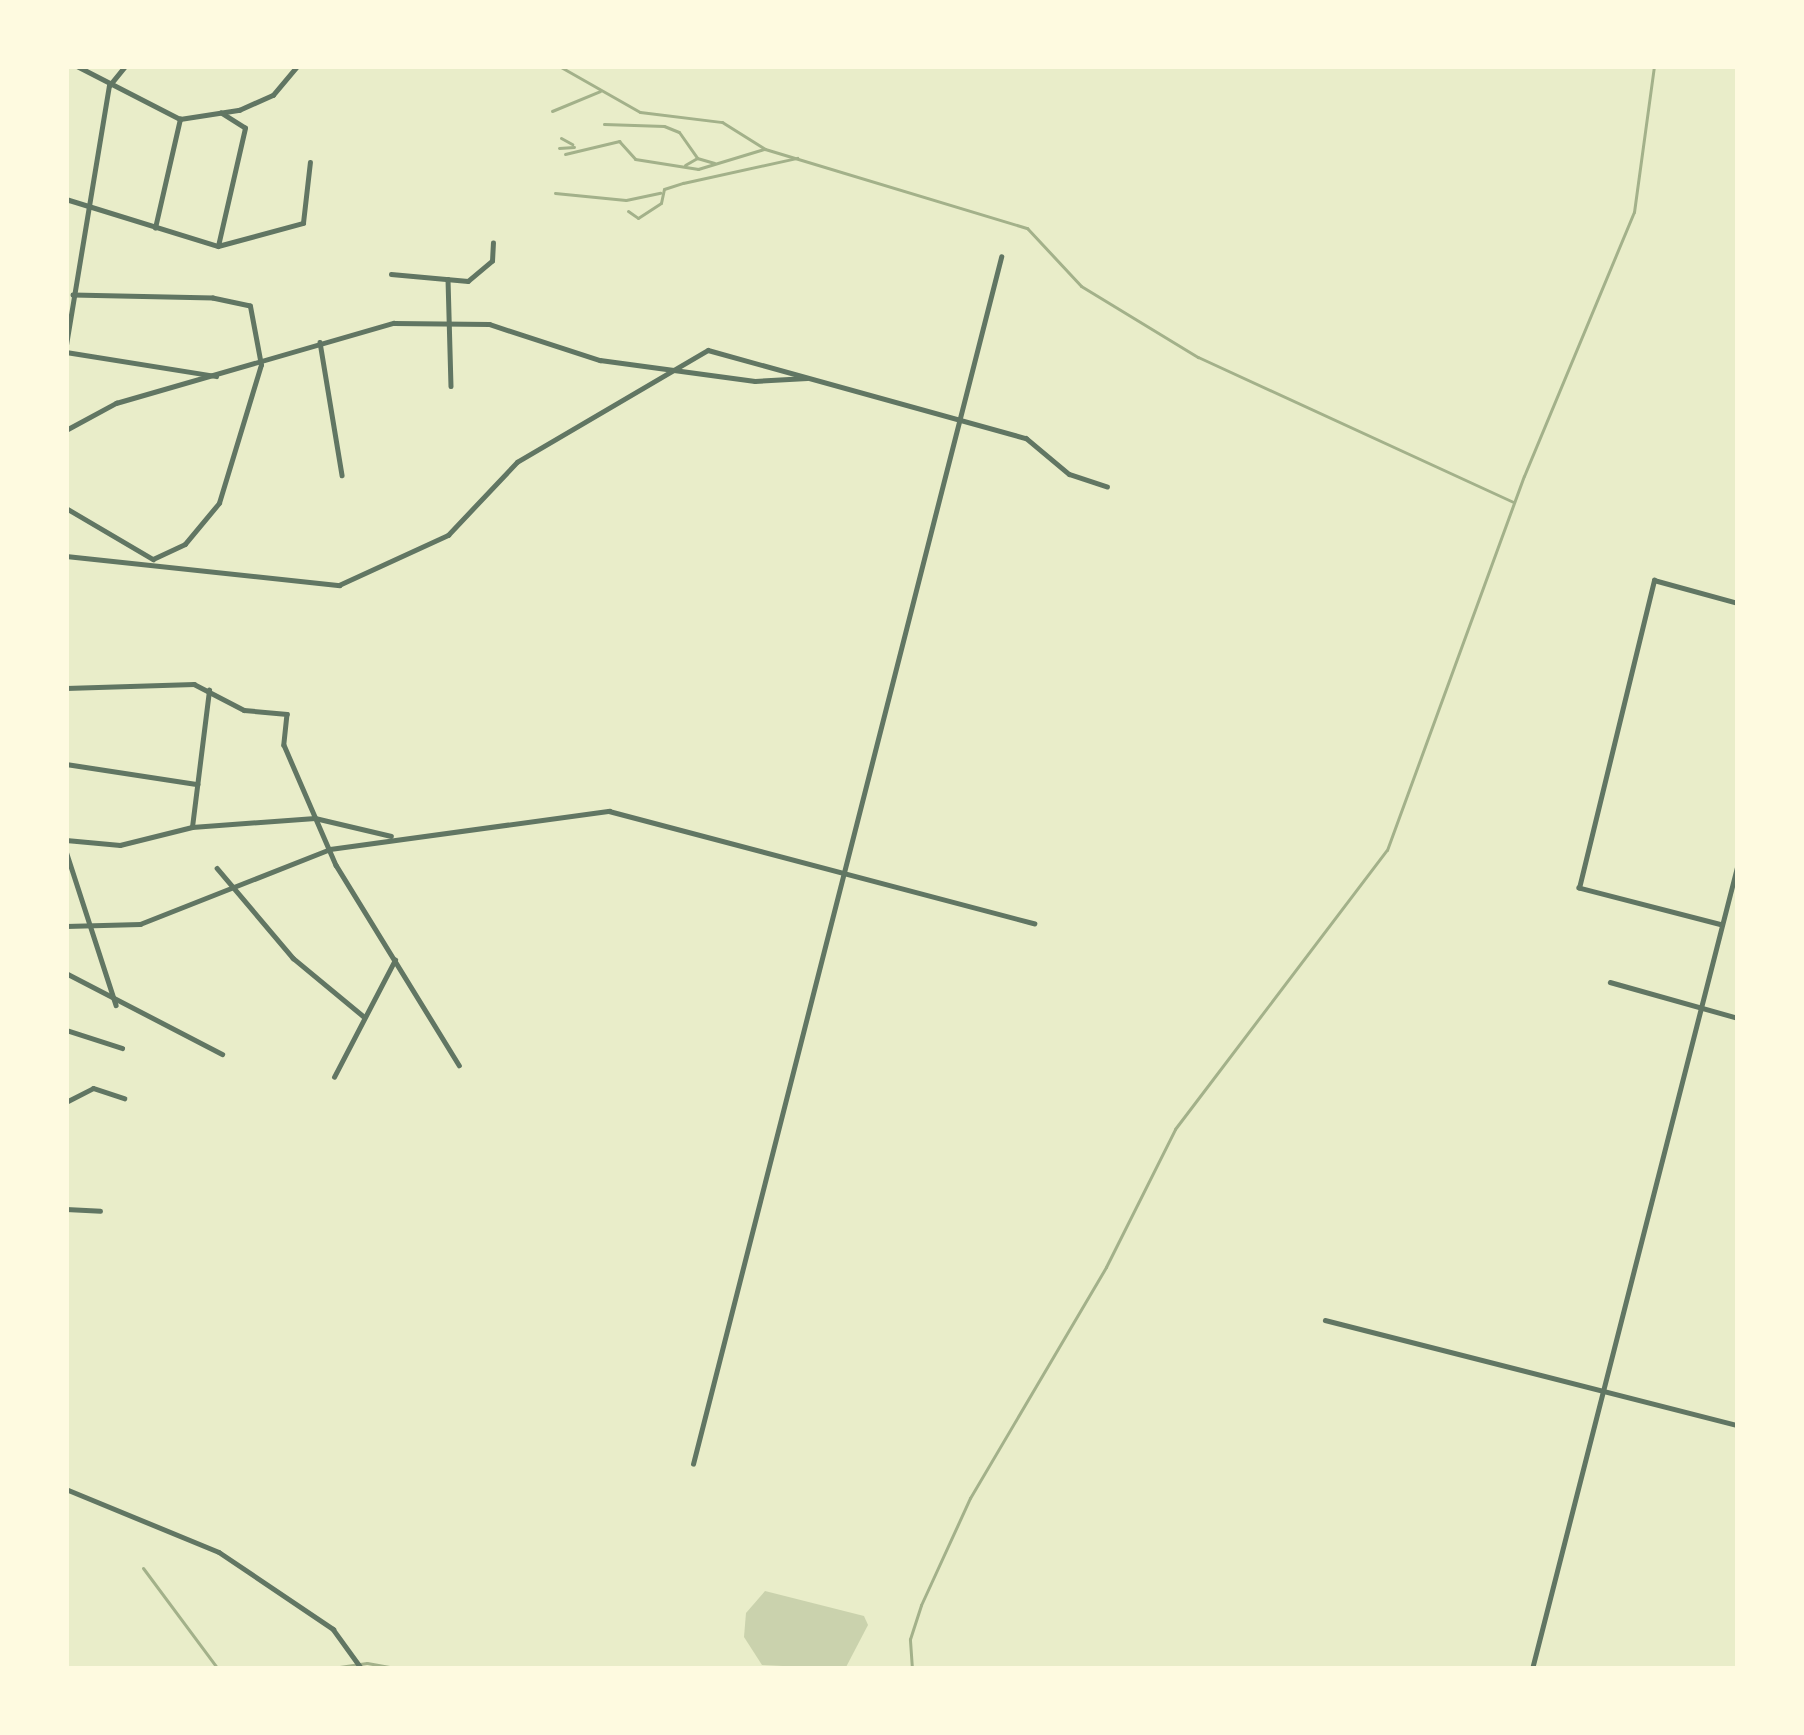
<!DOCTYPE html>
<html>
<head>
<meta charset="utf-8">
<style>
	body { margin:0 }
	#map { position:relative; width:1804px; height:1735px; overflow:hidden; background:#e9edc9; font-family:Overpass,sans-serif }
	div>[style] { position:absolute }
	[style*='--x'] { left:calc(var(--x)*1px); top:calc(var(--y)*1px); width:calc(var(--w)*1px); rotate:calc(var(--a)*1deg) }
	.green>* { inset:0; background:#cad2ad }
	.stream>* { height:3px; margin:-1.5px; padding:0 1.5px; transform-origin:1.5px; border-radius:1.5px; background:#a3b18a }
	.minor>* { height:4.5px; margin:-2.25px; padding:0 2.25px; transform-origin:2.25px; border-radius:2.25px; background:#617663 }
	span { translate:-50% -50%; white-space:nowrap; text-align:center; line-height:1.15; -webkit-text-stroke:12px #fefae0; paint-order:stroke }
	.frame { position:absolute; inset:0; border:69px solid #fefae0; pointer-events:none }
</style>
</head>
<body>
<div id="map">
	<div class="green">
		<i style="clip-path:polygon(765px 1591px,864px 1616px,868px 1625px,845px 1669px,762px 1665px,744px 1637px,746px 1613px)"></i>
	</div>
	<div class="stream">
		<i style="--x:559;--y:66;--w:93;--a:29.6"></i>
		<i style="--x:640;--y:112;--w:83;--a:7"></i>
		<i style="--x:722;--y:122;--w:51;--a:32.1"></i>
		<i style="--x:765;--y:149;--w:274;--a:16.8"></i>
		<i style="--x:1027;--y:228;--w:79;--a:47"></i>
		<i style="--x:1081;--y:286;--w:137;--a:31.3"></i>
		<i style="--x:1198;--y:357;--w:347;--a:24.7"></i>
		<i style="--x:552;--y:111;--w:52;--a:-22.6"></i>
		<i style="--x:604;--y:124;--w:60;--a:1.9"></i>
		<i style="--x:664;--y:126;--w:16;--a:22"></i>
		<i style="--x:679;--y:132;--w:32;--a:55"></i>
		<i style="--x:561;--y:138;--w:13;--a:29"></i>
		<i style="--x:559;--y:148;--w:15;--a:-4"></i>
		<i style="--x:565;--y:154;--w:56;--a:-13.5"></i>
		<i style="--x:619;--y:141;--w:24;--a:48"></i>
		<i style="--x:635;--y:159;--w:64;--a:9"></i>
		<i style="--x:698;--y:169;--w:69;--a:-16.9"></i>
		<i style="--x:685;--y:165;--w:14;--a:-30"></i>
		<i style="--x:697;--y:158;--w:18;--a:16"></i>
		<i style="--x:555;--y:193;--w:71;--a:5.6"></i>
		<i style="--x:626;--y:200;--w:35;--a:-12"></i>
		<i style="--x:628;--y:211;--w:12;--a:35"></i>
		<i style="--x:638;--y:218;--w:27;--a:-33"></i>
		<i style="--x:661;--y:203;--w:14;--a:-78"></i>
		<i style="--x:664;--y:189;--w:20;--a:-18"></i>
		<i style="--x:683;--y:183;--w:117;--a:-12.4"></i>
		<i style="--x:143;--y:1568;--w:126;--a:53.4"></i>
		<i style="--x:326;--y:1669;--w:41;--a:-8.3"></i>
		<i style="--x:367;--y:1663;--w:34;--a:10"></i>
		<i style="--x:912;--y:1669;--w:30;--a:-94"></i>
		<i style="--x:910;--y:1639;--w:36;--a:-72"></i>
		<i style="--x:921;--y:1605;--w:118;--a:-65.4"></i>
		<i style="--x:970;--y:1498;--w:268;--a:-59.5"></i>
		<i style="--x:1106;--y:1267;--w:154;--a:-63.4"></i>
		<i style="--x:1175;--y:1129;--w:350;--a:-52.8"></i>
		<i style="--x:1387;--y:850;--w:398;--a:-69.9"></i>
		<i style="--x:1524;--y:476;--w:286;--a:-67.4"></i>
		<i style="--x:1634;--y:212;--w:147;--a:-82.2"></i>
	</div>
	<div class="minor">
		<i style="--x:77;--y:66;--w:116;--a:27.2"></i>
		<i style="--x:180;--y:119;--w:60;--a:-8.7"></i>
		<i style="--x:239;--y:110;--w:37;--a:-24"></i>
		<i style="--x:273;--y:95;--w:38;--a:-50"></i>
		<i style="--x:66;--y:199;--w:159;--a:17.2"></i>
		<i style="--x:218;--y:246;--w:88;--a:-15.1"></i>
		<i style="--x:303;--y:223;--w:61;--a:-83.5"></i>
		<i style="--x:155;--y:228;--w:112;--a:-77.1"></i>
		<i style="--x:218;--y:246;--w:121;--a:-77.1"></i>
		<i style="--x:245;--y:128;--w:28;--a:-148"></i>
		<i style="--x:391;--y:274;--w:77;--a:5.2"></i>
		<i style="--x:468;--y:281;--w:31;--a:-40"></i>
		<i style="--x:492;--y:261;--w:18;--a:-87"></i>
		<i style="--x:448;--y:279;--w:107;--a:88.4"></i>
		<i style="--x:320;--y:342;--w:135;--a:80.6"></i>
		<i style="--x:66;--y:345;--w:263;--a:-80.6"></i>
		<i style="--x:109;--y:86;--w:26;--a:-51"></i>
		<i style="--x:66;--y:352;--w:152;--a:9.1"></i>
		<i style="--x:66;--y:430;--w:57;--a:-28.4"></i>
		<i style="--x:116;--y:403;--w:289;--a:-16.1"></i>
		<i style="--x:394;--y:323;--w:95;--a:0.6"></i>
		<i style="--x:489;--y:324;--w:117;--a:18"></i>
		<i style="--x:600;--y:360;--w:156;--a:7.7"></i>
		<i style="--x:755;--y:381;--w:52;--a:-3.3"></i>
		<i style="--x:66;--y:508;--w:101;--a:30.4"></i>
		<i style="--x:153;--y:559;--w:35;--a:-25"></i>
		<i style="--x:185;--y:544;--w:53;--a:-50.3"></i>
		<i style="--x:219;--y:503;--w:144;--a:-73.1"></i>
		<i style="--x:261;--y:365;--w:60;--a:-100.6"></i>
		<i style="--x:250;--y:306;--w:38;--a:-168"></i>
		<i style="--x:213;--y:298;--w:140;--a:-178.8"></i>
		<i style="--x:66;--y:556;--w:275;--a:6.1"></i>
		<i style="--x:339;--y:585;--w:120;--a:-24.6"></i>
		<i style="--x:448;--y:535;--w:100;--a:-46.6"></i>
		<i style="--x:517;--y:462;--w:221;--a:-30.4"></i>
		<i style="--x:708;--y:350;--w:330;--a:15.5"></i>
		<i style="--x:1026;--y:438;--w:56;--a:39.9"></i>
		<i style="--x:1069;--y:474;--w:40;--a:18"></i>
		<i style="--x:66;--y:688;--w:128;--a:-1.8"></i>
		<i style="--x:194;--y:684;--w:56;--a:27.5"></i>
		<i style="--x:244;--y:710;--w:43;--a:5.3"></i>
		<i style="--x:287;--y:714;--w:31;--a:96"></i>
		<i style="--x:284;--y:745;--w:131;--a:66.6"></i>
		<i style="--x:336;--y:865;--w:235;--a:58.4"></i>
		<i style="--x:66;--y:764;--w:133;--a:8.7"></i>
		<i style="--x:192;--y:827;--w:138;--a:-82.9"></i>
		<i style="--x:66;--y:840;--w:54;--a:5.3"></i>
		<i style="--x:120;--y:845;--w:74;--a:-14"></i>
		<i style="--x:192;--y:827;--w:123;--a:-4.2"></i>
		<i style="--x:315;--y:818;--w:78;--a:13.3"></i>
		<i style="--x:66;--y:851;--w:162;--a:72"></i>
		<i style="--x:217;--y:868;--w:118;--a:49.8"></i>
		<i style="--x:293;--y:958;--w:91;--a:39.6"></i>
		<i style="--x:1722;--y:925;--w:148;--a:-165.5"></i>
		<i style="--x:1579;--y:888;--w:317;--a:-76.3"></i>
		<i style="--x:1654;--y:580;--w:87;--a:15.3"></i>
		<i style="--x:66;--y:926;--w:74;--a:-1.5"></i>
		<i style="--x:140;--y:924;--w:204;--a:-21.5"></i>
		<i style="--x:330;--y:849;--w:282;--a:-7.8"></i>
		<i style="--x:609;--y:811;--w:440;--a:14.8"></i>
		<i style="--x:66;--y:973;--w:176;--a:27.4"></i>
		<i style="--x:1610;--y:982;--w:133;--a:15.7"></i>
		<i style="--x:66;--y:1030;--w:59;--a:17.8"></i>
		<i style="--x:334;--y:1077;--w:132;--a:-62.5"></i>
		<i style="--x:66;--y:1102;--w:30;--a:-27"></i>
		<i style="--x:93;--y:1088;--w:33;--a:18"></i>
		<i style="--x:66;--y:1209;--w:34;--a:3"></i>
		<i style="--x:1325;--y:1320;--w:426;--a:14.3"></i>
		<i style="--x:693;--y:1464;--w:1246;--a:-75.68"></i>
		<i style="--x:66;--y:1489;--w:165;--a:22.4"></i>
		<i style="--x:219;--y:1552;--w:138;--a:34"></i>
		<i style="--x:333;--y:1629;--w:49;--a:54.1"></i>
		<i style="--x:1532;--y:1669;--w:832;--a:-75.66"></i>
	</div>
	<div class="frame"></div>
</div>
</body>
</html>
